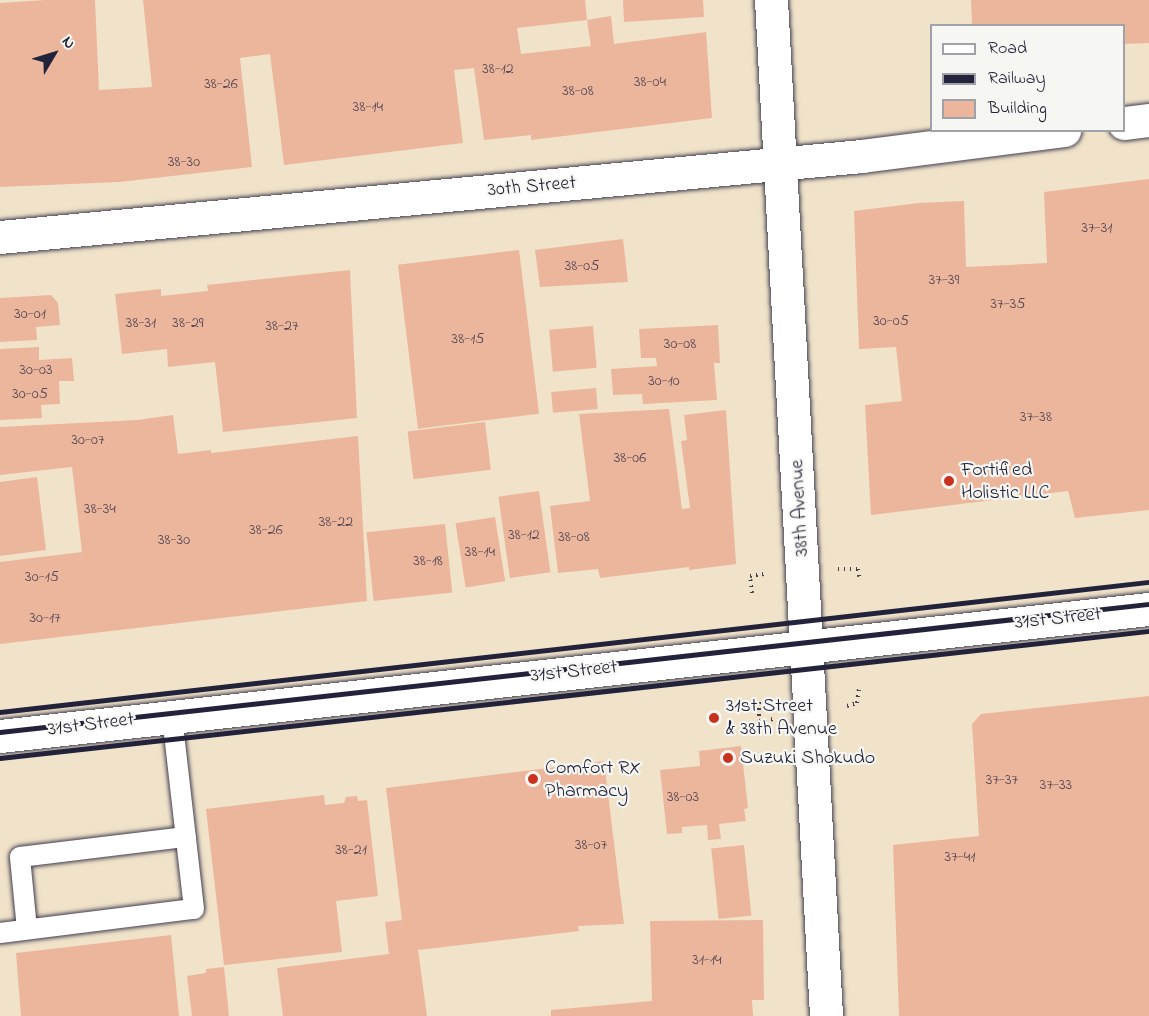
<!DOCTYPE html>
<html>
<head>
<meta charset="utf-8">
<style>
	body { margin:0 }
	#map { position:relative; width:1149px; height:1016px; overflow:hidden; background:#f1e3ca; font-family:"Indie Flower",sans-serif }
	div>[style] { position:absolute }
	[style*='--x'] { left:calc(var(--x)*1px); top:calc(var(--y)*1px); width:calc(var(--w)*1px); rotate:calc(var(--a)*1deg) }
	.building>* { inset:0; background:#ecb69d; transform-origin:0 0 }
	.path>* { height:4px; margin-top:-2px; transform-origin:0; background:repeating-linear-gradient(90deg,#413f50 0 1.5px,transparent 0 6px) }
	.roads { filter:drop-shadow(0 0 2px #413f50) drop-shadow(0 0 2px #413f50) }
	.service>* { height:20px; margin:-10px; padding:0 10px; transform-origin:10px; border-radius:10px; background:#fff }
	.minor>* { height:33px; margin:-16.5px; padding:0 16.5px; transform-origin:16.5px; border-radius:16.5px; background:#fff }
	.secondary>* { height:33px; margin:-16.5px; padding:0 16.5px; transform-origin:16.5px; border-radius:16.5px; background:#fff }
	.rail>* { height:4.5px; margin:-2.25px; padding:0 2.25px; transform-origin:2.25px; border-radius:2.25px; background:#22223b }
	.dots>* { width:16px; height:16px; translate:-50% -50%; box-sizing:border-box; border:3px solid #f6f6f2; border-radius:50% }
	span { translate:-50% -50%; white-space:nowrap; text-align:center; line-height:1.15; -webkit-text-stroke:4.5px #f6f6f2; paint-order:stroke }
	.number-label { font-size:16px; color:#544754 }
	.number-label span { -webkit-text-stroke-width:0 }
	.street-label { font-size:20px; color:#22223b }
	.poi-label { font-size:20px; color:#22223b }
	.left { translate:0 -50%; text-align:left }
	.legend { position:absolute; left:930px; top:24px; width:195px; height:108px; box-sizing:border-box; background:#f6f6f2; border:2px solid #a1a1a9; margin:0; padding:8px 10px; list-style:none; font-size:18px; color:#22223b }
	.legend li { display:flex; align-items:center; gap:12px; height:30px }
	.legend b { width:30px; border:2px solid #a1a1a9 }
	.north { position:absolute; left:24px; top:24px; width:60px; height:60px; -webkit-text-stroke:4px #f6f6f2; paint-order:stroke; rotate:52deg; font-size:16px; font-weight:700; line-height:24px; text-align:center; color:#22223b }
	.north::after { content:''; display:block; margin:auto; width:21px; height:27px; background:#22223b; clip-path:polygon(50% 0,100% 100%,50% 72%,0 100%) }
</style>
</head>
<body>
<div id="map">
	<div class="building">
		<i style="clip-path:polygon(45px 0,95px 0,99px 90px,152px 87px,143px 0,585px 0,587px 20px,517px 28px,521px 54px,591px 46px,587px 20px,611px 16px,614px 44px,706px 32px,712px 118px,531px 140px,531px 135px,484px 140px,474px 68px,454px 70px,463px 143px,284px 165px,270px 54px,240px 58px,252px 167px,119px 182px,0 187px,0 3px)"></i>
		<i style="clip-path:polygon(623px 0,703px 0,704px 17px,624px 22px)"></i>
		<i style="clip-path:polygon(971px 0,1149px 0,1149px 43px,1124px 44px,1124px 26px,972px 26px)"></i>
		<i style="clip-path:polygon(1149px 179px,1149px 510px,1075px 518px,1068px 491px,871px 515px,865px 405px,902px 401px,896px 347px,859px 349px,854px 211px,919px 203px,964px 201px,966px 267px,1047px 263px,1044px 192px)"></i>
		<i style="clip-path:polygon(623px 239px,628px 282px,540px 287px,535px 250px)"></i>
		<i style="left:519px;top:250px;width:165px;height:122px;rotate:83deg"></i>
		<i style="clip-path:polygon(350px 270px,357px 418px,223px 432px,215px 362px,168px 367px,167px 349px,122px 354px,115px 294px,161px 289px,161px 296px,208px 291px,207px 285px)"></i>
		<i style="clip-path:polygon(51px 295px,58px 303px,60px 325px,36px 327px,37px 340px,0 342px,0 298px)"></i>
		<i style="clip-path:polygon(718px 325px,720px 363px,714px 363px,717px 400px,643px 404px,642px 394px,613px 395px,611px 369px,657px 366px,656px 358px,641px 358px,639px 329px)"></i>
		<i style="left:593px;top:326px;width:42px;height:44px;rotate:85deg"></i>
		<i style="clip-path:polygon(39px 347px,39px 360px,72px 358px,74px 381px,59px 381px,60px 404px,41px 405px,42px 418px,0 420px,0 349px)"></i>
		<i style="left:596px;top:388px;width:21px;height:45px;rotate:85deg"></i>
		<i style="clip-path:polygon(669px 409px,682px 509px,690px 508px,681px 441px,687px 440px,684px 415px,726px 410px,736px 564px,689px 570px,689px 567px,600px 578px,598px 569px,558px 573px,550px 506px,590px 501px,579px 414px)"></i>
		<i style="clip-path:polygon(173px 415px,178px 454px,211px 450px,211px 453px,358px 436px,367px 601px,0 644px,0 562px,82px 552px,72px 467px,0 475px,0 427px,137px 420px)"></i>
		<i style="left:485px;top:422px;width:48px;height:78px;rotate:83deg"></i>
		<i style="clip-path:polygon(37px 477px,46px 550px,0 556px,0 482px)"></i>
		<i style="left:539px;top:491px;width:82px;height:41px;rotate:82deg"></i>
		<i style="left:495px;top:517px;width:65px;height:40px;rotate:81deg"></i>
		<i style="left:445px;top:524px;width:69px;height:79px;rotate:84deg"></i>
		<i style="clip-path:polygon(1149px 696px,1149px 1016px,899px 1016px,893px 845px,979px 836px,972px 724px,981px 714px)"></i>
		<i style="clip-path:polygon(741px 746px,748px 808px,744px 809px,746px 821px,719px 824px,721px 839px,708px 840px,707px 825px,682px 827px,682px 833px,667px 834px,660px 770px,700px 766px,699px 751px)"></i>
		<i style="clip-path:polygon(604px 761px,624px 924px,578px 926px,579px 931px,418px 950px,427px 1016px,283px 1016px,277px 968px,389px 954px,385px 922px,402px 920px,386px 788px)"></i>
		<i style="clip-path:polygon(324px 795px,325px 805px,344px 803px,346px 797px,357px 796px,358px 801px,367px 800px,378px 896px,336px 901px,342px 952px,224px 965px,206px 809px)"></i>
		<i style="left:744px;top:845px;width:71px;height:33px;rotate:84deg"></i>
		<i style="clip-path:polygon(763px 920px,764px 1000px,752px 1000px,753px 1016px,551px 1016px,551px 1010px,652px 1001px,650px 921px)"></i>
		<i style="clip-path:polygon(171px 935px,179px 1016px,21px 1016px,16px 953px)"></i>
		<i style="clip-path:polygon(224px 967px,229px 1016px,192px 1016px,187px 976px,206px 973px,206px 969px)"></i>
	</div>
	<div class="path">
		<i style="--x:838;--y:569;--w:20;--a:0"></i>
		<i style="--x:858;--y:569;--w:11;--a:80"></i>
		<i style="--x:752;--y:593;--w:17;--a:-97"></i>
		<i style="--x:750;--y:576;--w:15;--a:-8"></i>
		<i style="--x:759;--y:702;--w:19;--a:90"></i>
		<i style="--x:759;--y:721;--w:15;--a:-8"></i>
		<i style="--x:847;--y:706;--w:10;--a:-17"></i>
		<i style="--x:857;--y:703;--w:14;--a:-82"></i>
	</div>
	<div class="roads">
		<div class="service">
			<i style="--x:27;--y:929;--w:72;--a:-95.6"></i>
			<i style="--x:20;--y:857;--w:167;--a:-6.9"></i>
			<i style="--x:0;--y:933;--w:195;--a:-7.1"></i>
			<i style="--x:194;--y:909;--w:194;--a:-96.5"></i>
		</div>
		<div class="minor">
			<i style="--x:771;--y:0;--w:1017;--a:86.9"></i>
			<i style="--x:1124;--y:123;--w:25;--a:-7"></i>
			<i style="--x:0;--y:237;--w:865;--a:-5.37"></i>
			<i style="--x:861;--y:156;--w:205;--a:-7.3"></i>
		</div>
		<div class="secondary">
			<i style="--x:0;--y:736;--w:1156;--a:-6.31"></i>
		</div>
	</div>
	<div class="rail">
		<i style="--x:0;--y:712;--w:1156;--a:-6.46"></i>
		<i style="--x:0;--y:732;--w:1156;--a:-6.36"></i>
		<i style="--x:0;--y:758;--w:1156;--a:-6.31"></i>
	</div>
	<div class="dots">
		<i style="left:949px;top:481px;background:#c8321e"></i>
		<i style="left:714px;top:718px;background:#c8321e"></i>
		<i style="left:728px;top:758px;background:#c8321e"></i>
		<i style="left:533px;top:779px;background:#c8321e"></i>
	</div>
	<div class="number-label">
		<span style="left:498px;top:69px">38-12</span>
		<span style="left:650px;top:82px">38-04</span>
		<span style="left:221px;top:84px">38-26</span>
		<span style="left:578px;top:91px">38-08</span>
		<span style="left:368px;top:107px">38-14</span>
		<span style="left:184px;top:162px">38-30</span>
		<span style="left:1097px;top:228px">37-31</span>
		<span style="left:582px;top:266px">38-05</span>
		<span style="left:944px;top:280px">37-39</span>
		<span style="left:1008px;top:304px">37-35</span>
		<span style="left:30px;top:314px">30-01</span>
		<span style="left:891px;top:321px">30-05</span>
		<span style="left:141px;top:323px">38-31</span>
		<span style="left:188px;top:323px">38-29</span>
		<span style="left:282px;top:326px">38-27</span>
		<span style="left:468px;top:339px">38-15</span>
		<span style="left:680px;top:344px">30-08</span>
		<span style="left:36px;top:370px">30-03</span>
		<span style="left:664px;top:381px">30-10</span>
		<span style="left:30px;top:394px">30-05</span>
		<span style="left:1036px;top:417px">37-38</span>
		<span style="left:88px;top:440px">30-07</span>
		<span style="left:630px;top:458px">38-06</span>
		<span style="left:100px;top:509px">38-34</span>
		<span style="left:336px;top:522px">38-22</span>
		<span style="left:266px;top:530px">38-26</span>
		<span style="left:524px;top:535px">38-12</span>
		<span style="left:574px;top:537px">38-08</span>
		<span style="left:174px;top:540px">38-30</span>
		<span style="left:480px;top:552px">38-14</span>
		<span style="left:428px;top:561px">38-18</span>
		<span style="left:42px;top:577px">30-15</span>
		<span style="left:45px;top:618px">30-17</span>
		<span style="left:1002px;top:780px">37-37</span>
		<span style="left:1056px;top:785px">37-33</span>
		<span style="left:683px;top:797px">38-03</span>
		<span style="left:591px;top:845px">38-07</span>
		<span style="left:351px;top:850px">38-21</span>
		<span style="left:960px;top:857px">37-41</span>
		<span style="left:707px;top:960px">31-14</span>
	</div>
	<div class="street-label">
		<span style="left:532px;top:187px;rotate:-5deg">30th Street</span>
		<span style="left:800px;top:508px;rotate:-93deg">38th Avenue</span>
		<span style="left:1058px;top:619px;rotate:-6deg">31st Street</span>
		<span style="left:574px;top:672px;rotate:-6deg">31st Street</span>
		<span style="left:91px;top:725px;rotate:-7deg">31st Street</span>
	</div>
	<div class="poi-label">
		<span class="left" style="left:961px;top:482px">Fortified<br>Holistic LLC</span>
		<span class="left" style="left:726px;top:718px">31st Street<br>&amp; 38th Avenue</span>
		<span class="left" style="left:740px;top:758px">Suzuki Shokudo</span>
		<span class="left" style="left:545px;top:780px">Comfort RX<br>Pharmacy</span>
	</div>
	<ul class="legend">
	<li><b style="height:8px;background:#fff"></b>Road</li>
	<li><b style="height:8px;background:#22223b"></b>Railway</li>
	<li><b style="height:16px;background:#ecb69d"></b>Building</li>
	</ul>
	<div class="north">N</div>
</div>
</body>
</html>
